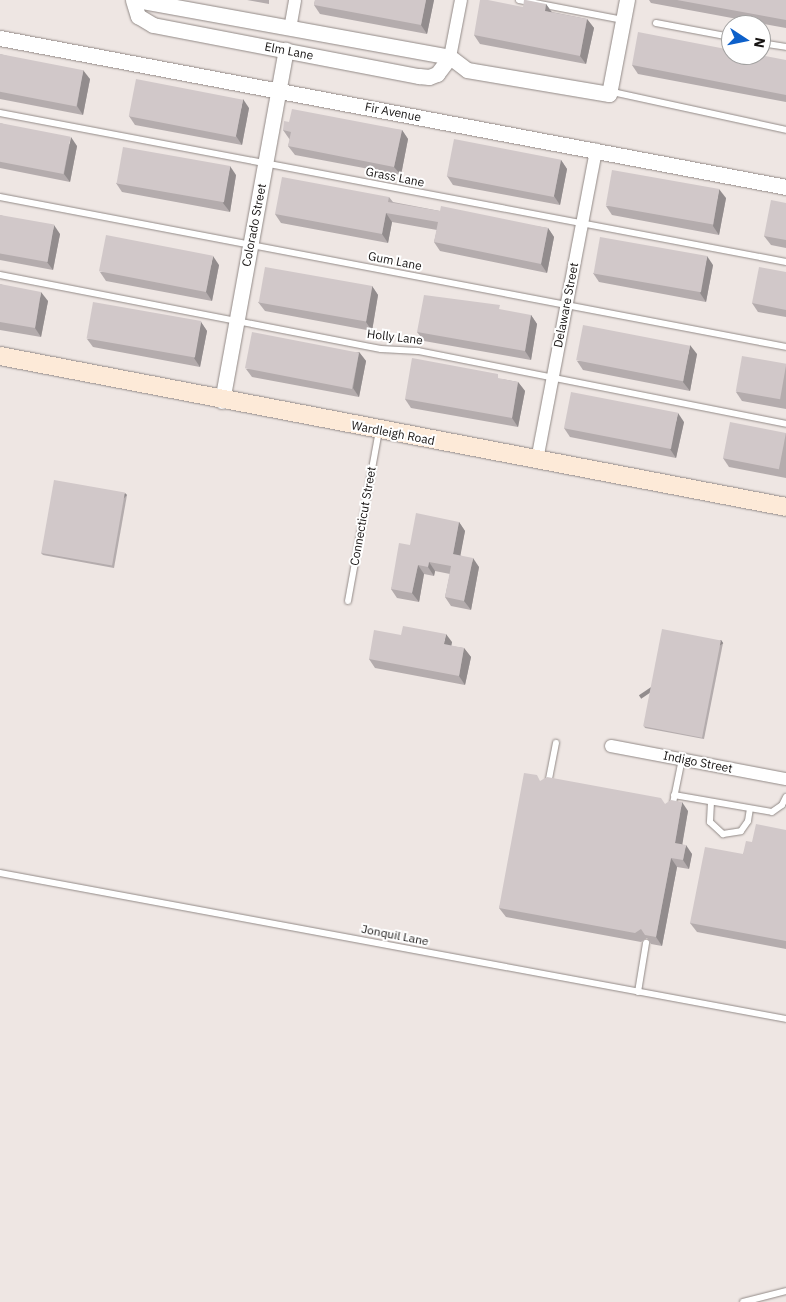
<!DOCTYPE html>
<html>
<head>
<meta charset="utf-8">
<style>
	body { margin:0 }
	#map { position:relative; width:786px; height:1302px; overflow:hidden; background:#eee6e3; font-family:"IBM Plex Sans",sans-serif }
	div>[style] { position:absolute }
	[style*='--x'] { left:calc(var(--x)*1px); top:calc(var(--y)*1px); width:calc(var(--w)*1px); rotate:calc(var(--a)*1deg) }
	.roads { filter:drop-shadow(0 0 1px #928a87) drop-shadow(0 0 1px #928a87) }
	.service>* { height:6px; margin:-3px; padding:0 3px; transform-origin:3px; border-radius:3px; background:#fff }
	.minor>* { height:12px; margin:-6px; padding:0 6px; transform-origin:6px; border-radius:6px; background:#fff }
	.tertiary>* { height:15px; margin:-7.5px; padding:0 7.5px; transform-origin:7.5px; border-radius:7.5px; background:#fff }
	.secondary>* { height:18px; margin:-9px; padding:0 9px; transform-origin:9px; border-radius:9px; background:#fdead8 }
	.wall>* { inset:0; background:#b4acad }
	.shaded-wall>* { inset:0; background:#928c8d; transform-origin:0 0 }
	.building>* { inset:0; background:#d1c8c9; transform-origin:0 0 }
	span { translate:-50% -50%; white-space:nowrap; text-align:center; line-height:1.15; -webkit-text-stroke:4px #fff; paint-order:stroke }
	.street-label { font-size:12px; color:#161312 }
	.north { position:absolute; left:721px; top:15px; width:50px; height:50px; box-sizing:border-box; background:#fff; border:1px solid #a2a1a0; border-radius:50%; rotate:101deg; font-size:14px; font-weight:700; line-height:20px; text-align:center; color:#161312 }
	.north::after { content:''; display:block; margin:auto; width:18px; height:22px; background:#0d60ca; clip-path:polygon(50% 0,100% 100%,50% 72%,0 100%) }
</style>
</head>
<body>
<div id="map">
	<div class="roads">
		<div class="service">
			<i style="--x:519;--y:0;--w:106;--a:10.9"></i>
			<i style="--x:656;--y:23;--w:76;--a:10.6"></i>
			<i style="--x:761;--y:43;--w:25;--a:9"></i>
			<i style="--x:609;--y:94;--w:8;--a:-7"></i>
			<i style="--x:617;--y:93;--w:173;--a:12.3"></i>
			<i style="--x:0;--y:113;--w:800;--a:10.73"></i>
			<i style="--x:0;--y:197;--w:800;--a:10.8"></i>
			<i style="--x:0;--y:275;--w:388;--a:11"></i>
			<i style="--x:381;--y:349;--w:37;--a:3"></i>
			<i style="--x:418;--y:351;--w:375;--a:11.2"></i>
			<i style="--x:348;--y:601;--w:174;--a:-79.7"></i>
			<i style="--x:548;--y:784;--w:42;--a:-79"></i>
			<i style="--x:674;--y:795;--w:99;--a:9.8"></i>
			<i style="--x:772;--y:812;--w:12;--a:-35"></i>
			<i style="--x:782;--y:805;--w:9;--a:-63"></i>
			<i style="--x:711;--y:802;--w:20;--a:93"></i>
			<i style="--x:710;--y:822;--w:18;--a:43"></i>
			<i style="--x:723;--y:834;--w:18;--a:-9"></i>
			<i style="--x:741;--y:831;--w:12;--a:-55"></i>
			<i style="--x:748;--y:821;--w:12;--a:-81"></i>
			<i style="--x:672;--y:808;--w:50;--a:-78.5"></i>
			<i style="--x:0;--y:873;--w:799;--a:10.52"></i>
			<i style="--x:638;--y:992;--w:50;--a:-80.7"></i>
			<i style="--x:743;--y:1302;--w:44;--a:-14.3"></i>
		</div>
		<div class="minor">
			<i style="--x:290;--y:29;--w:29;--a:-80"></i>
			<i style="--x:450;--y:57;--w:58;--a:-79.1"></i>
			<i style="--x:537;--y:460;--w:316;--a:-79.2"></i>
			<i style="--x:611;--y:746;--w:178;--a:10.7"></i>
		</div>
		<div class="tertiary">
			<i style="--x:133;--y:0;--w:17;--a:73"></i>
			<i style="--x:138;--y:16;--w:17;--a:31"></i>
			<i style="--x:153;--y:25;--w:271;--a:10.9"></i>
			<i style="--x:419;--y:76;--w:10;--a:6"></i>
			<i style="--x:429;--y:77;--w:9;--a:-21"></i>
			<i style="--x:437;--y:74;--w:21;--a:-53"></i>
			<i style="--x:137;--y:0;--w:318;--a:10.3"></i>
			<i style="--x:450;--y:57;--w:21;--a:37"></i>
			<i style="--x:467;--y:70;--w:144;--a:9.6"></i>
			<i style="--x:609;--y:94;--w:96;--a:-79.2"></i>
			<i style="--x:0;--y:38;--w:800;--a:10.73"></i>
			<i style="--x:222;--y:401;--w:357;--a:-79.7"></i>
		</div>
		<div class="secondary">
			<i style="--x:0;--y:356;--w:800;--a:10.87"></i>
		</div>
	</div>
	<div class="wall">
		<i style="clip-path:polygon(247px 0,269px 0,269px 4px)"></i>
		<i style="clip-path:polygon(315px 0,434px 0,427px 34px,320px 14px,314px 5px)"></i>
		<i style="clip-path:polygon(649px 0,786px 0,786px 28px,651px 3px)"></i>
		<i style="clip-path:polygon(546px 4px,552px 12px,587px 19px,594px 28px,586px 64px,480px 44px,474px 35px,523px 7px)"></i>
		<i style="clip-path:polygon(0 54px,90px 79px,83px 115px,0 99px)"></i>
		<i style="clip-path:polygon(786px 60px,786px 102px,638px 74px,632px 65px)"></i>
		<i style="clip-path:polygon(249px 108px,242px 145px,135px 125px,129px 116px)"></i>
		<i style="clip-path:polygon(289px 122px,402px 130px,408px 139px,401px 175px,295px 155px,288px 146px,290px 140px,283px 130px)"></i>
		<i style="clip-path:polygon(0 123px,77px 146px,70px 182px,0 168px)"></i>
		<i style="clip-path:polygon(561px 160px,567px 169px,560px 205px,453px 185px,447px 176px)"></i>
		<i style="clip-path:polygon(236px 175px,230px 212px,122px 192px,116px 183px)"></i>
		<i style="clip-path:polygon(389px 197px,393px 202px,440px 211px,548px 228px,554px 237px,547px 273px,440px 251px,434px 242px,437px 230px,392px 222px,388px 243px,281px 223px,275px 214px)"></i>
		<i style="clip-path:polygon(726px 198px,719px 235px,612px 215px,606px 206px)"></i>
		<i style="clip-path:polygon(786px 203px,786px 248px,771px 245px,764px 236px)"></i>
		<i style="clip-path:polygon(0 215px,60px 234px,53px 270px,0 260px)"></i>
		<i style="clip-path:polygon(219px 265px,212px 301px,106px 281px,100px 272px)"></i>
		<i style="clip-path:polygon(713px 265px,706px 302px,599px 282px,593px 273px)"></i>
		<i style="clip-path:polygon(786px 272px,786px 317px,758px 312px,752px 303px)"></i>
		<i style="clip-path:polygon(0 284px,48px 301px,41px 337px,0 330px)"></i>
		<i style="clip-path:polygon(372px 286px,378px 295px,372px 331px,265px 311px,258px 302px)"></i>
		<i style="clip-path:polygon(531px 315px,537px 324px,531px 360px,424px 341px,417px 332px)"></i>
		<i style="clip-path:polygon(201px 322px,207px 331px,200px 367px,93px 347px,87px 339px)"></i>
		<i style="clip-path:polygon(359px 352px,366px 361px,359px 397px,252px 377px,246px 369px)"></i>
		<i style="clip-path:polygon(697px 354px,690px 391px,583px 370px,577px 361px)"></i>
		<i style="clip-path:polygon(786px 364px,786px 409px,742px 401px,736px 392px)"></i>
		<i style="clip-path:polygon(502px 379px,518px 382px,525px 391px,518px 427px,411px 408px,405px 399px)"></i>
		<i style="clip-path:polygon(684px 422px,676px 458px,570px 437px,564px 428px)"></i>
		<i style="clip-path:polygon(786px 433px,786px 478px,729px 467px,723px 458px)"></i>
		<i style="clip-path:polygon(127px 495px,114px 568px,43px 555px,41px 553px)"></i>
		<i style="clip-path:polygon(459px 522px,465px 531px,460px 555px,479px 567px,471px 610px,451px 606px,445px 597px,450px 574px,435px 571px,434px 576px,424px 574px,419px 602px,397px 598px,391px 589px,410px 545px)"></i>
		<i style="clip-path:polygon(401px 635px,452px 642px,451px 646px,464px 648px,471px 657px,465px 685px,375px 668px,369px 659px)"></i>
		<i style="clip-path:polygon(721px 640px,723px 643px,704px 739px,645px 728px,644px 726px)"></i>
		<i style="clip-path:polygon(541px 781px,665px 804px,688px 811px,682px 844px,692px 854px,689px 869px,677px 867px,662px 946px,651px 944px,647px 938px,641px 942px,506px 917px,499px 908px)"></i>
		<i style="clip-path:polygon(786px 830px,786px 949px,697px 932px,690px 923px,752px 842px)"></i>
	</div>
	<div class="shaded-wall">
		<i style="clip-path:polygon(426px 0,434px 0,427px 34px,421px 25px)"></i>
		<i style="clip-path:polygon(546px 4px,552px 13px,545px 11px)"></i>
		<i style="clip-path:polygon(587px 19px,594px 28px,586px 64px,580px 56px)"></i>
		<i style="clip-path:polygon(83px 70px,90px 79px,83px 115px,77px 106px)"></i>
		<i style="clip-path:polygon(243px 99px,249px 108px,242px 145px,236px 136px)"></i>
		<i style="clip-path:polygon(402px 130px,408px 139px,401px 175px,394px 167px)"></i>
		<i style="clip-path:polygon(71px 137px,77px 146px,70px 182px,64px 174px)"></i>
		<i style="clip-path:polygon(561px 160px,567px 169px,560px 205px,554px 196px)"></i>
		<i style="clip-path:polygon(230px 166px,236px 175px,230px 212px,223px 203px)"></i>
		<i style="clip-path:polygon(719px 189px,726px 198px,719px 235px,713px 226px)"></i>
		<i style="clip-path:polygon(386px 213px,392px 222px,388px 243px,382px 234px)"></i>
		<i style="clip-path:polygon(54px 225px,60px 234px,53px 270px,47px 262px)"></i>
		<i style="clip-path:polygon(548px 228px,554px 237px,547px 273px,541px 264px)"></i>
		<i style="clip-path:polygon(213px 256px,219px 265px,212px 301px,206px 292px)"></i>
		<i style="clip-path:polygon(707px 256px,713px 265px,706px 302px,700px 293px)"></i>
		<i style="clip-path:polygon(372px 286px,378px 295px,372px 331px,366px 322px)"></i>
		<i style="clip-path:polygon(41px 292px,48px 301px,41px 337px,35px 328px)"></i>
		<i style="clip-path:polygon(531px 315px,537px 324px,531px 360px,525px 351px)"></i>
		<i style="clip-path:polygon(201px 322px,207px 331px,200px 367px,194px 358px)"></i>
		<i style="clip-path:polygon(690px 345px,697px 354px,690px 391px,683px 382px)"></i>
		<i style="clip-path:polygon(359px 352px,366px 361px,359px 397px,353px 388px)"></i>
		<i style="clip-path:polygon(518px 382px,525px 391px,518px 427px,512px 418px)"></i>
		<i style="clip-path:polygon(678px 413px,684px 422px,676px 458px,670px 449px)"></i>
		<i style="left:125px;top:493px;width:3px;height:74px;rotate:45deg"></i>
		<i style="clip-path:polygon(459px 522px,465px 531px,459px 563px,453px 554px)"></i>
		<i style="clip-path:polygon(473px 558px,479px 567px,471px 610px,464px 601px)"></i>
		<i style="clip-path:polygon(429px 562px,435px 571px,434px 576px,428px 567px)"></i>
		<i style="clip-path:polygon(418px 565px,424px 574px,419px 602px,412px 593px)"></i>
		<i style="clip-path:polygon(446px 634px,452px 642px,450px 653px,444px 644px)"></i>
		<i style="left:721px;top:640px;width:4px;height:99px;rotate:56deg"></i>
		<i style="clip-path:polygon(464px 648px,471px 657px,465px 685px,459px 676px)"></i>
		<i style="clip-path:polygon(682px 802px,688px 811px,681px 852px,675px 843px)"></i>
		<i style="clip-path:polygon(686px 845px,692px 854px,689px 869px,683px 860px)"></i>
		<i style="clip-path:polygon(671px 858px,677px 867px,662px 946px,656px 937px)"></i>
	</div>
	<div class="building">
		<i style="clip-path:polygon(315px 0,426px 0,421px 25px,314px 5px)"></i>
		<i style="clip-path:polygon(480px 0,488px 0,523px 7px,524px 0,526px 0,546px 4px,545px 11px,587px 19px,580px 56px,474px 35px)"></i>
		<i style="clip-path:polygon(677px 0,786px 0,786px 20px)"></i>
		<i style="clip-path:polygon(638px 32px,731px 50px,731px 55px,760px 55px,786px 60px,786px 95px,632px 65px)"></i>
		<i style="left:0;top:54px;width:85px;height:37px;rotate:11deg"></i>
		<i style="left:136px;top:79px;width:109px;height:38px;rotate:11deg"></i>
		<i style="clip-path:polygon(292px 109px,402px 130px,394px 167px,288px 146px,291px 132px,283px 130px,284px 121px,289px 122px)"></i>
		<i style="left:0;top:123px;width:72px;height:38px;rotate:11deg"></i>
		<i style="left:454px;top:139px;width:109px;height:38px;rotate:11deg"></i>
		<i style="left:123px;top:147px;width:109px;height:37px;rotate:10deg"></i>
		<i style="left:612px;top:170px;width:109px;height:36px;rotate:10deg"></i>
		<i style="clip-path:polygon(282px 177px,389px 197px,388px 202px,440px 211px,441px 206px,548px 228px,541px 264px,434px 242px,438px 222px,386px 213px,382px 234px,275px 214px)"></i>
		<i style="clip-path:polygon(771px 200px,786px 203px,786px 240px,764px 236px)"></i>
		<i style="left:0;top:215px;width:55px;height:38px;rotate:10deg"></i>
		<i style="left:106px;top:235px;width:109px;height:37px;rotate:11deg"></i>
		<i style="left:600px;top:237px;width:109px;height:37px;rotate:10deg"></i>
		<i style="left:265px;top:267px;width:109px;height:36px;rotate:10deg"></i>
		<i style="clip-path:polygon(759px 267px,786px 272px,786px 310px,752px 303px)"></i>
		<i style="clip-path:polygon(0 284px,41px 292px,35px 328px,0 322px)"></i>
		<i style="clip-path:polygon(424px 295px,500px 305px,499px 309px,531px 315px,525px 351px,417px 332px)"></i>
		<i style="left:93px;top:302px;width:110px;height:37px;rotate:10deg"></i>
		<i style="left:583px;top:325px;width:109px;height:36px;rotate:11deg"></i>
		<i style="left:252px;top:332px;width:109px;height:37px;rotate:11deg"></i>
		<i style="left:742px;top:356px;width:45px;height:36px;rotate:10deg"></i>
		<i style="clip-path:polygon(412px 358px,498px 374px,498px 378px,518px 382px,512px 418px,405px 399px)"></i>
		<i style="left:571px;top:392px;width:109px;height:37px;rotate:11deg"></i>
		<i style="left:730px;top:422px;width:57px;height:37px;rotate:11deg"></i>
		<i style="left:54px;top:480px;width:72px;height:74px;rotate:10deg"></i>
		<i style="clip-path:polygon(416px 513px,459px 522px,453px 554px,473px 558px,464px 601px,445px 597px,451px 566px,429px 562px,428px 567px,418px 565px,412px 593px,391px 589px,399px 543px,410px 545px)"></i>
		<i style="clip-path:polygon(403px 626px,446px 634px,444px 644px,464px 648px,459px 676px,369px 659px,374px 630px,401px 635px)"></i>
		<i style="left:662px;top:629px;width:60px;height:99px;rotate:11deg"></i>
		<i style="clip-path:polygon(524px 773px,537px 775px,540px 781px,547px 777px,661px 798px,665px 804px,671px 800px,682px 802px,675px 843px,686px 845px,683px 860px,671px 858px,656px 937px,645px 935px,641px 929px,635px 933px,499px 908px)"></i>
		<i style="clip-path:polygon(756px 824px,786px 830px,786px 941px,690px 923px,705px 847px,743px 854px,746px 841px,752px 842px)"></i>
	</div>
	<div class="street-label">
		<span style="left:289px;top:51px;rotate:11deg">Elm Lane</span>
		<span style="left:393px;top:112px;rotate:11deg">Fir Avenue</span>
		<span style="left:395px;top:177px;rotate:11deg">Grass Lane</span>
		<span style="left:254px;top:225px;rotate:-79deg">Colorado Street</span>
		<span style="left:395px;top:261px;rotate:11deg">Gum Lane</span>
		<span style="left:566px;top:305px;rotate:-79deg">Delaware Street</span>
		<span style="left:395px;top:337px;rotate:7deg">Holly Lane</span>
		<span style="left:393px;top:433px;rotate:11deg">Wardleigh Road</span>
		<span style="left:363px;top:516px;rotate:-80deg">Connecticut Street</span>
		<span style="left:698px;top:762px;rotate:11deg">Indigo Street</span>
		<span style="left:395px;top:935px;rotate:11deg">Jonquil Lane</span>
	</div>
	<div class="north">N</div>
</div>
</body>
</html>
